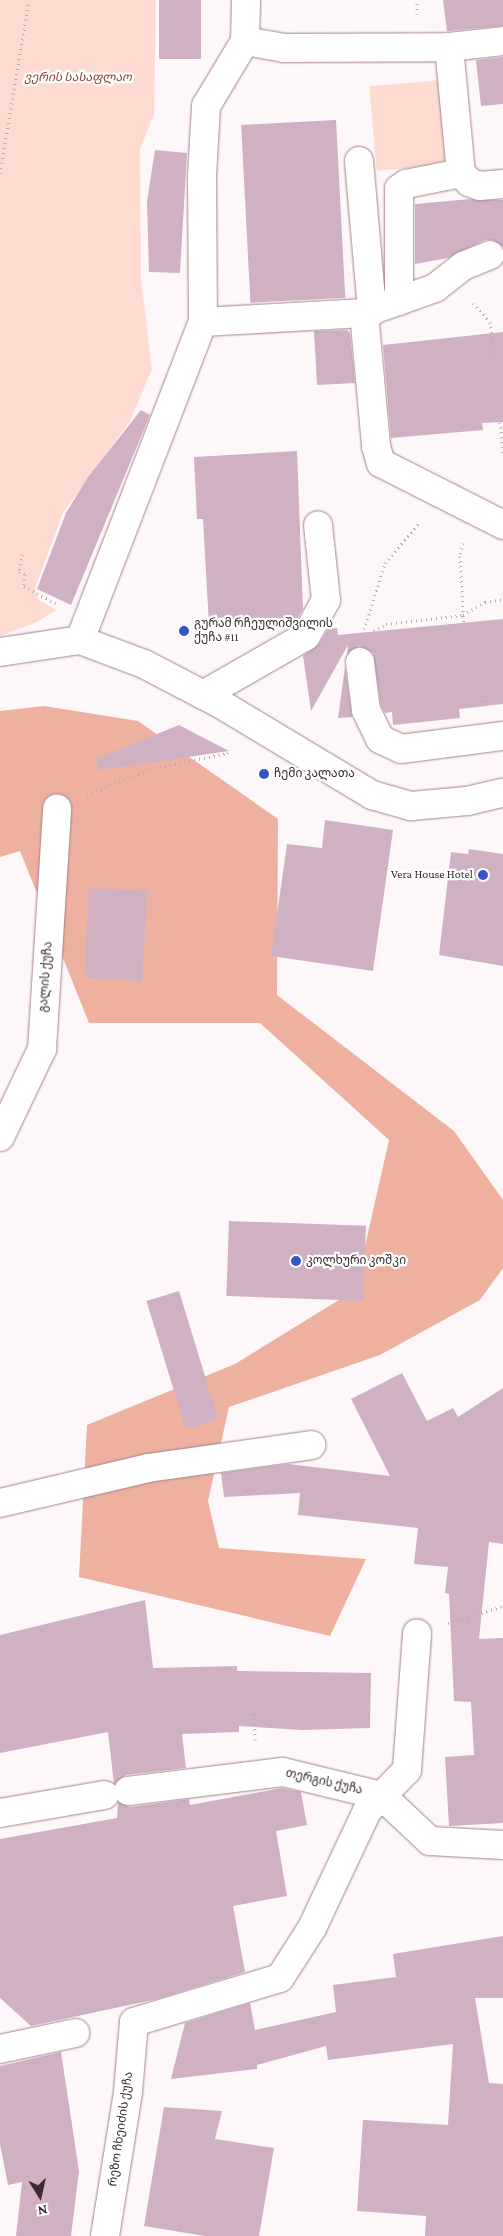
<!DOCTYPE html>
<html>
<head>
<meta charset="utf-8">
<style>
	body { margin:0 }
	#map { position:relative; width:503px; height:2236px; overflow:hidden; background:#fef7f9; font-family:"Crimson Pro","Noto Sans Georgian",serif }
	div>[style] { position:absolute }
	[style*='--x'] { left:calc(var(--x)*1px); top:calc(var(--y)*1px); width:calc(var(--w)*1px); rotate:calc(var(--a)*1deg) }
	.green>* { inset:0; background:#fddbd1; transform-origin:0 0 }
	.forest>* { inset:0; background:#eeb19f }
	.building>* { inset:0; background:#cfb1c3; transform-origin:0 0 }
	.path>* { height:3px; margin-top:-1.5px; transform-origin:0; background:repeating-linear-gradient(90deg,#b7adb0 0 1px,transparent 0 5px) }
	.roads { filter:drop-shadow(0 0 1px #a3828c) drop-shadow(0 0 1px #a3828c) }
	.minor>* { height:28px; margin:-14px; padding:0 14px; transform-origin:14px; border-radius:14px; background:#fff }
	.dots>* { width:14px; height:14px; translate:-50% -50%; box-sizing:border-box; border:2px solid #fff; border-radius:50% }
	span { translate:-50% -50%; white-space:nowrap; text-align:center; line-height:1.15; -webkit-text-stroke:4.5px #fff; paint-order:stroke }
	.park-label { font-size:12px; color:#873e29; font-style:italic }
	.poi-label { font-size:12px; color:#392b2f }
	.left { translate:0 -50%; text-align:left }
	.right { translate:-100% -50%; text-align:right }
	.street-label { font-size:12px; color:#392b2f }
	.north { position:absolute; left:15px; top:2171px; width:50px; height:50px; -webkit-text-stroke:4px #fff; paint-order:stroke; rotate:170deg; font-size:14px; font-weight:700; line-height:20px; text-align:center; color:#392b2f }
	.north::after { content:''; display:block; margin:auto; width:18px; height:22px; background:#392b2f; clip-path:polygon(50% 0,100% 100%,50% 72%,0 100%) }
</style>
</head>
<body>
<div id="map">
	<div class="green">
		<i style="clip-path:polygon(0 0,156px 0,154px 115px,140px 149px,141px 280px,152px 369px,130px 421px,63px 513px,35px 588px,38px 599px,56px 610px,37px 622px,0 636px)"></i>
		<i style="left:440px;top:80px;width:85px;height:71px;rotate:85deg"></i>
	</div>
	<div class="forest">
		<i style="clip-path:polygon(44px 706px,138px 721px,278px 819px,277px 995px,454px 1131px,503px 1200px,503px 1268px,480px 1300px,380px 1355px,229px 1407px,208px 1501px,219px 1548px,366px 1559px,330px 1636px,79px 1577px,87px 1425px,235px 1364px,355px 1290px,389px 1140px,260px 1023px,89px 1023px,20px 851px,0 857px,0 711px)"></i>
	</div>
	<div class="building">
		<i style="left:159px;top:0;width:42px;height:59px"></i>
		<i style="clip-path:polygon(443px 0,503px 0,503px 26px,447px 31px)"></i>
		<i style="clip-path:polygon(503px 57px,503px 104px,481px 106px,476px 60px)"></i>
		<i style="left:336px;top:120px;width:178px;height:95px;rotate:87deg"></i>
		<i style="clip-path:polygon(155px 150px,187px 153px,180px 273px,149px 272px,147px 201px)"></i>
		<i style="clip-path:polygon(471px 199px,503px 200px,503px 247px,493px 240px,485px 240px,448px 258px,415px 264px,415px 204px)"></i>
		<i style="clip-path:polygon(347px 330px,350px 333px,355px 383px,317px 385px,314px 331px)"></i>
		<i style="clip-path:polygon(503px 332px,503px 422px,482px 423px,483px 430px,391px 438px,383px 345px)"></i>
		<i style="clip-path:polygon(141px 410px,150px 415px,71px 605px,37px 589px,66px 513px,88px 477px)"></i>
		<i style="clip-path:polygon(297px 451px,303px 609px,297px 619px,209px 625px,203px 519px,197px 519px,194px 457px)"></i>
		<i style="clip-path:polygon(503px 619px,503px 704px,459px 709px,460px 718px,393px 725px,392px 712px,385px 713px,381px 706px,373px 653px,359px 646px,347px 655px,348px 645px,311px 711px,303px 656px,319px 644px,328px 629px,337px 628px,338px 635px)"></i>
		<i style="clip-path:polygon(345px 667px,352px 717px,338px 718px)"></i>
		<i style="clip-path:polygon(179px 725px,229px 751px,99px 770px,96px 759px)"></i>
		<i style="clip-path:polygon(325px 820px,393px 830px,373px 971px,271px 956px,287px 844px,322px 848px)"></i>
		<i style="clip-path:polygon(469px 849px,503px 854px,503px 966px,439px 955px,451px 852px,468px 854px)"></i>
		<i style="left:89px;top:888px;width:58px;height:90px;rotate:3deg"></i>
		<i style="left:229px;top:1221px;width:137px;height:75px;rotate:2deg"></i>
		<i style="left:179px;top:1291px;width:134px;height:34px;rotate:73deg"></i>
		<i style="clip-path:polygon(402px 1373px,427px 1421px,453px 1408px,458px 1417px,503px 1388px,503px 1544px,489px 1542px,479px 1639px,503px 1638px,503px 1823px,449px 1826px,445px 1757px,474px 1755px,471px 1702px,454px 1701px,449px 1594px,445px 1593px,448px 1567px,414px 1564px,418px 1528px,298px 1515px,300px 1493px,224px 1497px,221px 1473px,288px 1464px,390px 1476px,351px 1399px)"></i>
		<i style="clip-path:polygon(145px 1600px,153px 1668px,237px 1666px,237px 1671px,371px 1673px,370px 1728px,302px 1730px,239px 1726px,239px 1732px,182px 1734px,186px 1768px,126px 1775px,114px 1784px,108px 1732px,0 1753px,0 1635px)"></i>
		<i style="clip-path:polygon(282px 1788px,301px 1792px,307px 1825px,276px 1831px,287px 1896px,233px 1906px,245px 1972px,157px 1999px,31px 2026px,0 1998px,0 1839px,117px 1818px,118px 1802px,130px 1807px,189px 1799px,190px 1805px)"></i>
		<i style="clip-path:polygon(503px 1936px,503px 1998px,475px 1998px,489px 2083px,503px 2084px,503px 2236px,425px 2236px,426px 2216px,357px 2211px,363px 2120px,448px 2125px,453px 2044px,328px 2060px,326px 2046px,257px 2065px,257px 2069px,171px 2079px,185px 2023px,250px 2003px,255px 2030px,336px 2012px,333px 1985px,396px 1977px,393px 1954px)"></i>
		<i style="clip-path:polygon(61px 2052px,79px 2171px,71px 2236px,16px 2236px,22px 2182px,8px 2185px,0 2144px,0 2066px)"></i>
		<i style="clip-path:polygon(164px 2107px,222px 2111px,215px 2139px,274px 2148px,259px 2236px,205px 2236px,144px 2226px)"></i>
	</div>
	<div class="path">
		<i style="--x:417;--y:14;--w:14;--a:-90"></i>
		<i style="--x:0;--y:173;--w:175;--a:-80.5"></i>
		<i style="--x:473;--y:303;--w:25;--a:48"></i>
		<i style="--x:490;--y:322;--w:34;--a:83"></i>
		<i style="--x:500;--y:422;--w:34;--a:85"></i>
		<i style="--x:463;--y:543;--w:13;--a:103"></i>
		<i style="--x:460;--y:556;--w:73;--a:86.9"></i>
		<i style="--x:22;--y:554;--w:18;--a:99"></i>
		<i style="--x:19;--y:572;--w:6;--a:18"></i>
		<i style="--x:25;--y:574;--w:12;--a:95"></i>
		<i style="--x:24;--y:586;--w:38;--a:29"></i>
		<i style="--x:364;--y:629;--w:69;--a:-72.3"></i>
		<i style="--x:385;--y:563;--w:54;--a:-49.5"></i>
		<i style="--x:374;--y:631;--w:14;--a:-30"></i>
		<i style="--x:386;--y:624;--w:78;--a:-6.7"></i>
		<i style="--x:463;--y:615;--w:26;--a:-31"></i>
		<i style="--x:485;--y:602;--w:18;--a:-9"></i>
		<i style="--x:482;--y:691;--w:12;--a:85"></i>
		<i style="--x:87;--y:795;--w:68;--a:-22.4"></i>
		<i style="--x:150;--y:769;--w:79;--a:-11.7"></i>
		<i style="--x:227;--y:753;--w:5;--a:-53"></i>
		<i style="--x:448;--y:1623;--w:58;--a:-17.2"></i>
		<i style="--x:254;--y:1709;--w:32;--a:88"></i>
	</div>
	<div class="roads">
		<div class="minor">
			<i style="--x:245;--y:41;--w:40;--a:10"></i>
			<i style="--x:284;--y:48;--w:165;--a:-0.3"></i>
			<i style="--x:449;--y:47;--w:54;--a:-6.3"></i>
			<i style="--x:449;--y:47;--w:127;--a:84.6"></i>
			<i style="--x:461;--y:173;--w:12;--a:48"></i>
			<i style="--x:469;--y:182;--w:12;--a:20"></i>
			<i style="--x:480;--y:186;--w:23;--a:-5"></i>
			<i style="--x:359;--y:161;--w:151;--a:85"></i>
			<i style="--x:399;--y:301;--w:112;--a:-90"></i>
			<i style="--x:399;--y:189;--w:9;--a:-36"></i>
			<i style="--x:406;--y:184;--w:56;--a:-11.3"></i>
			<i style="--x:364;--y:313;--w:134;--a:84.8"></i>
			<i style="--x:376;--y:446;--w:18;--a:74"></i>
			<i style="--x:381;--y:463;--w:137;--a:26.9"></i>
			<i style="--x:203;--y:322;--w:161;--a:-3.2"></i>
			<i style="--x:364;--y:313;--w:75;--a:-19.4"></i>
			<i style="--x:435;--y:288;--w:36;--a:-38"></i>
			<i style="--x:463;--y:266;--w:29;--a:-22"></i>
			<i style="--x:80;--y:640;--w:341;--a:-68.9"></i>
			<i style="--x:203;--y:322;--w:146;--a:-90.4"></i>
			<i style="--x:202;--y:176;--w:70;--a:-86.7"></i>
			<i style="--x:206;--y:106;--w:76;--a:-59"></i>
			<i style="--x:245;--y:41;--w:41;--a:-88.6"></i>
			<i style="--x:0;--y:652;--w:81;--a:-8.5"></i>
			<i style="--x:80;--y:640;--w:68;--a:20.6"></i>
			<i style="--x:144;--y:664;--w:85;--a:27.5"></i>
			<i style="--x:219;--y:703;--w:179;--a:31"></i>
			<i style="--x:372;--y:795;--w:41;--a:15.8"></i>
			<i style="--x:411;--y:806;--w:56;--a:-5.1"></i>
			<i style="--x:467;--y:801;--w:37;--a:-13"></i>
			<i style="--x:360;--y:662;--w:48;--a:82.9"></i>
			<i style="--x:366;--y:710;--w:32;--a:64"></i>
			<i style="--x:380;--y:739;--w:23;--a:25"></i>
			<i style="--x:401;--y:749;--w:103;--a:-7.3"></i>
			<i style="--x:203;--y:695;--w:119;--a:-29.8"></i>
			<i style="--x:306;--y:636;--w:41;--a:-60.9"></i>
			<i style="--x:326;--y:600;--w:75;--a:-96.1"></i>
			<i style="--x:0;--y:1137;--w:98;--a:-64.5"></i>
			<i style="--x:42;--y:1049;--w:241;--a:-86.4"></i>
			<i style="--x:0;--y:1503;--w:152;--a:-13.3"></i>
			<i style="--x:148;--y:1468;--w:165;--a:-8"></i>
			<i style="--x:128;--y:1791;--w:156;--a:-7"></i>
			<i style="--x:283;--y:1772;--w:102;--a:13.6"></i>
			<i style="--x:382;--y:1796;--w:66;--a:43.2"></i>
			<i style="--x:430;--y:1841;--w:73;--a:3.1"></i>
			<i style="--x:0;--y:1813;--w:106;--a:-9.8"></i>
			<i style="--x:0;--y:2049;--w:77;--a:-12"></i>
			<i style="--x:105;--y:2236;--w:146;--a:-80.9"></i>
			<i style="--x:128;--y:2092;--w:70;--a:-85.1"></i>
			<i style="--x:134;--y:2022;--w:152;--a:-16.8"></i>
			<i style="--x:280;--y:1978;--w:59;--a:-57.4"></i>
			<i style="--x:312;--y:1928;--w:129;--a:-64.8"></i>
			<i style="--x:367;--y:1811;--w:57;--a:-45.7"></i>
			<i style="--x:407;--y:1770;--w:137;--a:-85.8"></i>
		</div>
	</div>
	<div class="dots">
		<i style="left:184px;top:631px;background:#3454c5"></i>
		<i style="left:264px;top:774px;background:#3454c5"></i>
		<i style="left:483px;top:875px;background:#3454c5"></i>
		<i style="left:296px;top:1261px;background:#3454c5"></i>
	</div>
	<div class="park-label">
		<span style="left:78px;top:78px">ვერის სასაფლაო</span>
	</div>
	<div class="poi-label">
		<span class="left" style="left:194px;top:631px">გურამ რჩეულიშვილის<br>ქუჩა #11</span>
		<span class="left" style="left:274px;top:774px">ჩემი კალათა</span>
		<span class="right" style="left:473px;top:875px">Vera House Hotel</span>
		<span class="left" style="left:306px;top:1261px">კოლხური კოშკი</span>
	</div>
	<div class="street-label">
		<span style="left:46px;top:977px;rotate:-86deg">გალის ქუჩა</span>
		<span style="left:324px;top:1782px;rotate:13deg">თერგის ქუჩა</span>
		<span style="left:121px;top:2129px;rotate:-82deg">რეზო ჩხეიძის ქუჩა</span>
	</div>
	<div class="north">N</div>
</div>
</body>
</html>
